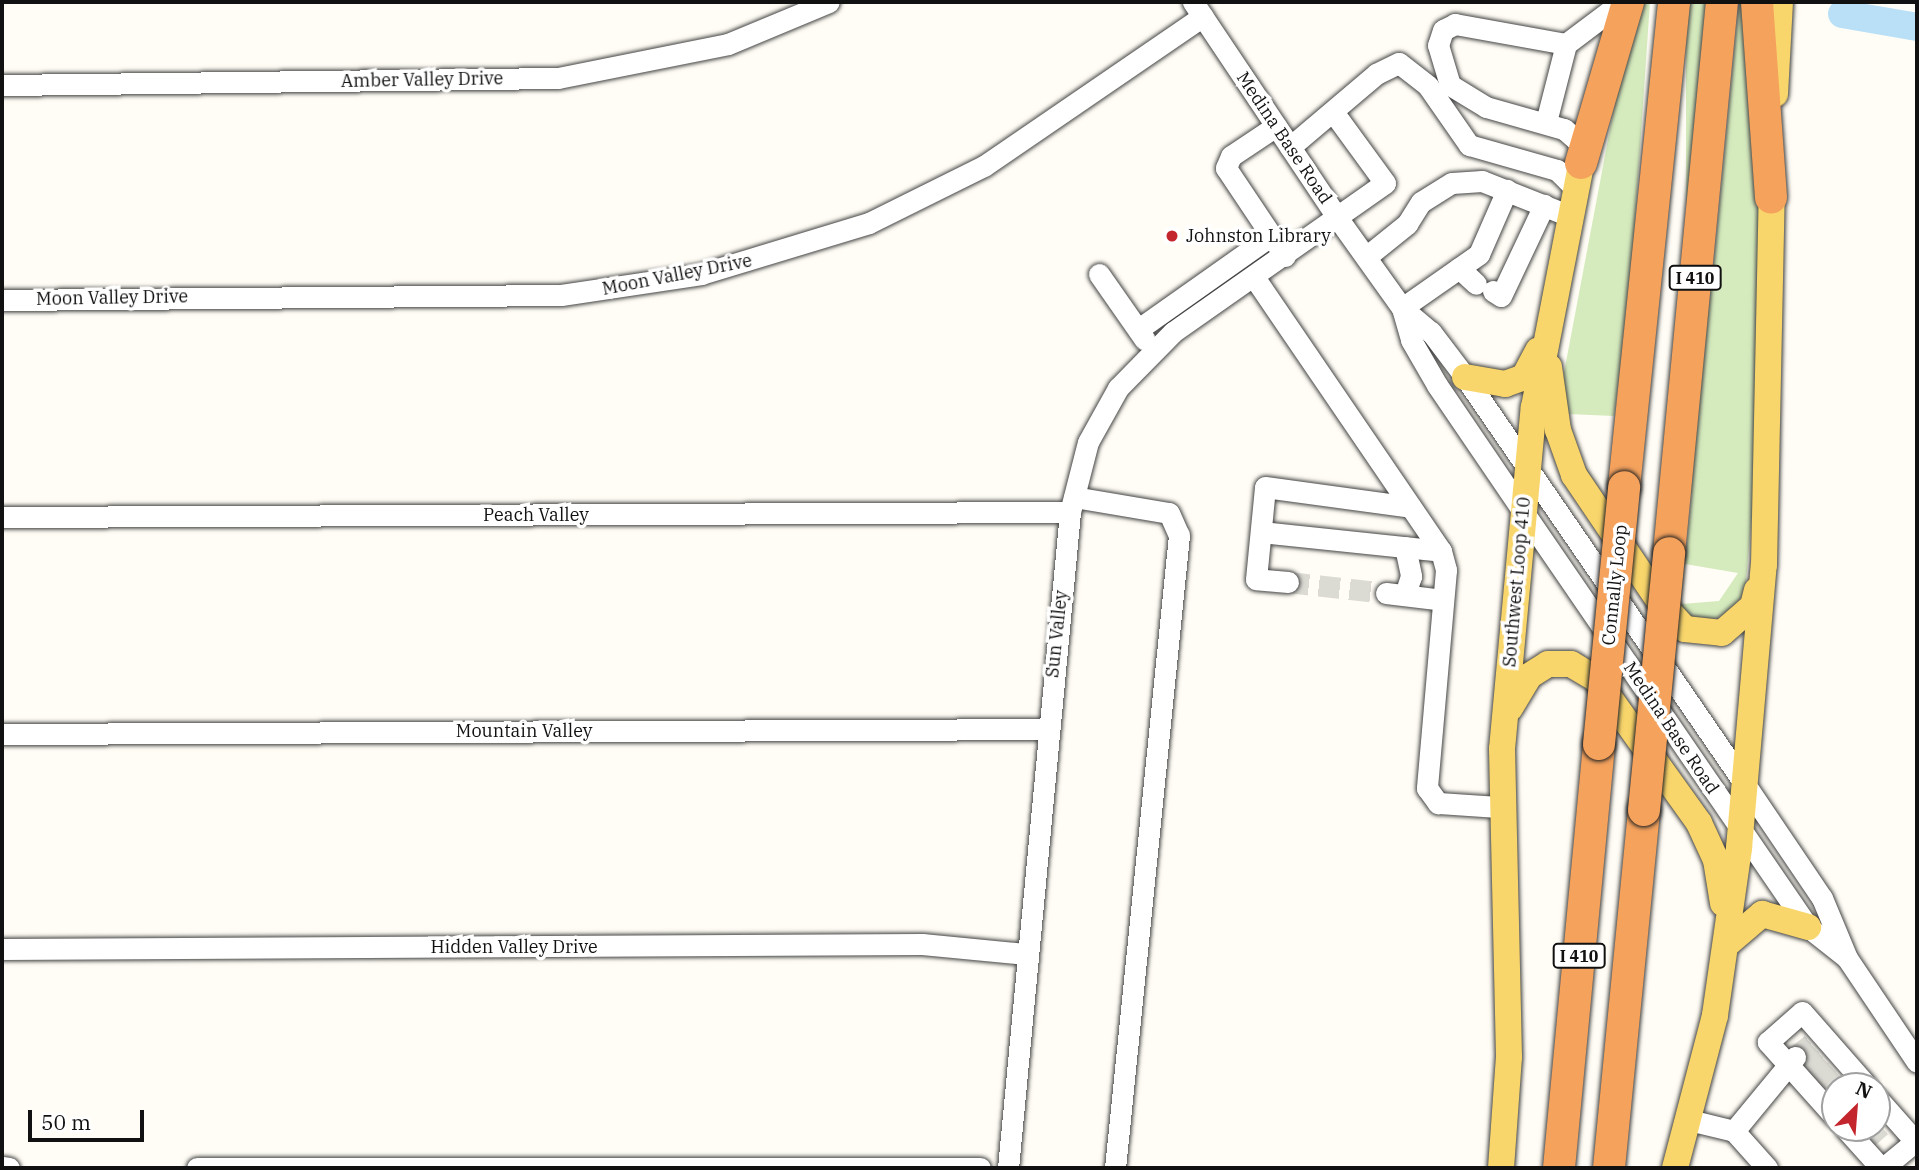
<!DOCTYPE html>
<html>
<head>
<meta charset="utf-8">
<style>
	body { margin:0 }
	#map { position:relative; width:1919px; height:1170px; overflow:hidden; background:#fffdf5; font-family:"IBM Plex Serif",serif }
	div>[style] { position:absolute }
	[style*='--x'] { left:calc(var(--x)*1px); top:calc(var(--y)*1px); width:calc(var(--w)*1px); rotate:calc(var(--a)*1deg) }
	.green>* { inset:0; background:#d5ebbd; transform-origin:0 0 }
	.river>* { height:28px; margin:-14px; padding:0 14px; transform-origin:14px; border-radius:14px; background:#b9e0f7 }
	.minor-tunnel>* { height:21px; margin-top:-10.5px; transform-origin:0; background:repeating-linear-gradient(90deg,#dbdad3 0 21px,transparent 0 31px) }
	.roads { filter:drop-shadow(0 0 2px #444) drop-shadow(0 0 2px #444) }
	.minor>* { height:21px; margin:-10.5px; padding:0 10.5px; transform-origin:10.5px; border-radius:10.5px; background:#fff }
	.major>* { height:26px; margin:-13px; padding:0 13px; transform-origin:13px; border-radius:13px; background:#f9d66b }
	.highway>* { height:32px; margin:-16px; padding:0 16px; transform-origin:16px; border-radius:16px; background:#f5a25d }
	.bridges { filter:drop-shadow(0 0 2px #222) drop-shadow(0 0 2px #222) }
	.highway-bridge>* { height:32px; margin:-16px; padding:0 16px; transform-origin:16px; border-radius:16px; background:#f5a25d }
	.dots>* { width:19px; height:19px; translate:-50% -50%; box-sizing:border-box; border:4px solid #fff; border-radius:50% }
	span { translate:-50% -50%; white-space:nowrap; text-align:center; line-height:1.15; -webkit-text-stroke:7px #fff; paint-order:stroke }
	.shield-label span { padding:2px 5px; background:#fff; border:2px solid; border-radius:5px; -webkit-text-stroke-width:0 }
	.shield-label { font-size:16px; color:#111; font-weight:700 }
	.street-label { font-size:18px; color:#111 }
	.poi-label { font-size:18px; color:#111 }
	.left { translate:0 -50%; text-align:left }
	.frame { position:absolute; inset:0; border:4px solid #111; pointer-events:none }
	.north { position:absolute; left:1821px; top:1072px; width:70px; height:70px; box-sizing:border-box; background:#fff; border:2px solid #a0a0a0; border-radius:50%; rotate:25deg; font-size:19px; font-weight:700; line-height:28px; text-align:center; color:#111 }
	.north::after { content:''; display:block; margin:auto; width:24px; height:32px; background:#c4262e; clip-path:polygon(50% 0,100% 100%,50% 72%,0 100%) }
	.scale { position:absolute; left:28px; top:1110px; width:116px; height:32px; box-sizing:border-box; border:4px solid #111; border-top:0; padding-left:9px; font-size:21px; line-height:24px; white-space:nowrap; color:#111; -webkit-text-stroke:5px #fff; paint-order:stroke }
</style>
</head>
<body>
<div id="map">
	<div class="green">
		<i style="clip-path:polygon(1634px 2px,1650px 2px,1630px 295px,1614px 416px,1568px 414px,1576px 452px,1607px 501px,1573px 452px,1563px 378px)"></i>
		<i style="left:1686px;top:2px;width:25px;height:492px"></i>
		<i style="clip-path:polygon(1739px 2px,1750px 2px,1759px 196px,1753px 505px,1745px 592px,1730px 612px,1706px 622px,1681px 614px,1682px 604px,1719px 601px,1738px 573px,1685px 564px)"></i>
	</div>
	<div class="river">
		<i style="--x:1842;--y:14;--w:76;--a:9.8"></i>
	</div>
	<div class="minor-tunnel">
		<i style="--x:1288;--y:582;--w:99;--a:6.4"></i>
		<i style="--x:1795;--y:1057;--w:22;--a:-39"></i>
		<i style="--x:1807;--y:1071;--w:22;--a:-39"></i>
		<i style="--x:1819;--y:1084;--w:21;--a:-41"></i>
		<i style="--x:1843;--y:1086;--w:4;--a:-45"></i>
		<i style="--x:1866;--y:1139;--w:20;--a:-41"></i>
	</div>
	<div class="roads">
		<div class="minor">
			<i style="--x:1193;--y:2;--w:262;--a:56.2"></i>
			<i style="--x:1339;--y:220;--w:108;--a:54.4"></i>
			<i style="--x:1402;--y:308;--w:38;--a:40"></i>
			<i style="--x:1431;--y:332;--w:56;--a:52.9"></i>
			<i style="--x:1465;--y:377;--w:493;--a:55.5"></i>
			<i style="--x:1744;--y:783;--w:139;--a:55.9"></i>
			<i style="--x:1822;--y:898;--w:65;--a:67.4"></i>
			<i style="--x:1847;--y:958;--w:125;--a:56.1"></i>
			<i style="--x:1566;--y:44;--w:113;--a:-169.8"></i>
			<i style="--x:1455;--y:24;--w:13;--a:153"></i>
			<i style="--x:1443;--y:30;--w:16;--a:108"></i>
			<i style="--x:1438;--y:45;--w:42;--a:73.3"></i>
			<i style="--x:1450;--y:85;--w:42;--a:31.4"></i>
			<i style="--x:1486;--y:107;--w:81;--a:15.8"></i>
			<i style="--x:1564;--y:129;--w:18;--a:41"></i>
			<i style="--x:1578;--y:141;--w:20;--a:81"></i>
			<i style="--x:2;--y:85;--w:556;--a:-0.72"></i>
			<i style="--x:558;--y:78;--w:173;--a:-11.3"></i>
			<i style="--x:728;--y:44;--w:109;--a:-22.6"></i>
			<i style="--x:1546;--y:122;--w:81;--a:-75.6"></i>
			<i style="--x:1566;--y:44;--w:55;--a:-36.9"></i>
			<i style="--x:1276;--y:126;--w:54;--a:146.3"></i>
			<i style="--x:1231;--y:156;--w:13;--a:113"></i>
			<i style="--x:1226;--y:168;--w:106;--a:56.2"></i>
			<i style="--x:1290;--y:147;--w:113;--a:-40.3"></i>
			<i style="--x:1376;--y:74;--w:25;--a:-26"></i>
			<i style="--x:1399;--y:63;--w:37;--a:38"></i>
			<i style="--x:1428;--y:86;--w:72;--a:55.2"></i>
			<i style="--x:1469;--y:145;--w:91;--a:15.9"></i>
			<i style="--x:1557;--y:170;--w:27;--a:45"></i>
			<i style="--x:1366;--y:257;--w:53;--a:-38.8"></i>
			<i style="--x:1407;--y:224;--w:26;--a:-58"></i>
			<i style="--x:1421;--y:202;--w:36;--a:-32"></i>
			<i style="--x:1452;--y:183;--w:30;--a:-4"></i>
			<i style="--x:1482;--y:181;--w:95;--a:21.7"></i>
			<i style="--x:1459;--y:268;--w:23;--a:43"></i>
			<i style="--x:1099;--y:274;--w:80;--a:55.1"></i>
			<i style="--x:1254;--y:277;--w:332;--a:55.7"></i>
			<i style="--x:1441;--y:551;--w:20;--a:75"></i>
			<i style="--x:1446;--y:570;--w:219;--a:95"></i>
			<i style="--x:1427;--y:788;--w:19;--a:54"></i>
			<i style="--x:1438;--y:803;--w:61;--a:3.8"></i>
			<i style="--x:1493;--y:291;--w:9;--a:32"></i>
			<i style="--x:1501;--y:296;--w:101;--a:-64.7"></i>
			<i style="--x:2;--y:300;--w:559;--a:-0.51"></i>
			<i style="--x:561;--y:295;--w:142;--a:-8.5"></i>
			<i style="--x:701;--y:274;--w:176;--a:-16.9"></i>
			<i style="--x:869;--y:223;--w:128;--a:-26.4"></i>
			<i style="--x:984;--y:166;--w:265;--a:-34.4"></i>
			<i style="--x:1402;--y:308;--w:33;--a:74"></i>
			<i style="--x:1411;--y:340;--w:52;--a:60"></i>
			<i style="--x:1437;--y:385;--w:155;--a:55.8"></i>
			<i style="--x:1524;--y:513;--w:502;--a:55.55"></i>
			<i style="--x:1808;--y:927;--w:48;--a:38.3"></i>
			<i style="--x:1402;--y:308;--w:94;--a:-35"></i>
			<i style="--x:1479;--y:254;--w:70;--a:-66.4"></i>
			<i style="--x:1140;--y:328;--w:158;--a:-35.2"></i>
			<i style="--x:1074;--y:497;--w:96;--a:9.6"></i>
			<i style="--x:1169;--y:513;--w:24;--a:66"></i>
			<i style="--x:1179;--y:535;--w:636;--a:95.77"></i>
			<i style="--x:2;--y:517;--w:1068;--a:-0.27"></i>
			<i style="--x:1261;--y:532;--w:181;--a:6"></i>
			<i style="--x:1405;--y:547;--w:30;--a:78"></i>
			<i style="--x:1411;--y:576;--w:20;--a:108"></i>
			<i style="--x:1288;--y:582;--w:32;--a:-175"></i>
			<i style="--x:1256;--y:579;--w:92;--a:-84.4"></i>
			<i style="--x:1265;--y:487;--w:147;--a:7.8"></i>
			<i style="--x:1386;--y:593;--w:57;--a:7"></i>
			<i style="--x:2;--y:734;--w:1044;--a:-0.27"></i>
			<i style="--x:2;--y:949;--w:920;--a:-0.31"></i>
			<i style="--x:922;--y:944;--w:104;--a:5.5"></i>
			<i style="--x:1877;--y:1098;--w:57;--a:48.5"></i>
			<i style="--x:1835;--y:1117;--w:101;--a:-131.8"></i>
			<i style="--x:1768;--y:1042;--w:45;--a:-41.4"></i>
			<i style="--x:1802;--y:1012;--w:98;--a:48.7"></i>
			<i style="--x:1689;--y:1120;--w:46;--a:13.7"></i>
			<i style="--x:1734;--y:1131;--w:50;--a:48.3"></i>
			<i style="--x:1845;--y:1128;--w:54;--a:48"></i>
			<i style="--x:1734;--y:1131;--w:96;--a:-50.5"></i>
			<i style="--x:2;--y:1167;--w:7;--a:8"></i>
			<i style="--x:197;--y:1168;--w:783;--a:0"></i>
			<i style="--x:1008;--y:1168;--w:659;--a:-84.6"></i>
			<i style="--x:1070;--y:512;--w:72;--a:-75.6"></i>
			<i style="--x:1088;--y:442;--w:62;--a:-60.9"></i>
			<i style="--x:1118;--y:388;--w:78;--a:-45.5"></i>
			<i style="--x:1173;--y:332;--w:259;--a:-35.1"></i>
			<i style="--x:1385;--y:183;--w:87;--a:-126.1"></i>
			<i style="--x:1883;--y:1168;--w:44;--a:-39.5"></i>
		</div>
		<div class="major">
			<i style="--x:1775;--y:94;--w:92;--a:-86.9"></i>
			<i style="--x:1549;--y:367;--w:64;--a:81.9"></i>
			<i style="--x:1558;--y:430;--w:48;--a:70.4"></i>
			<i style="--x:1574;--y:475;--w:153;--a:55.9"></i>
			<i style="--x:1660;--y:602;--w:37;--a:47"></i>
			<i style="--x:1685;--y:629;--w:37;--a:6"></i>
			<i style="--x:1722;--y:633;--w:41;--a:-41.1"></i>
			<i style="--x:1753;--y:606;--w:16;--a:-76"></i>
			<i style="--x:1465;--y:377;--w:41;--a:9.9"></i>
			<i style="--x:1505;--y:384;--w:20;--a:-20"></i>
			<i style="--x:1524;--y:377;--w:30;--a:-62"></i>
			<i style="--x:1510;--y:708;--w:37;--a:-59"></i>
			<i style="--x:1529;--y:676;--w:22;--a:-32"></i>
			<i style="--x:1548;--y:664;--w:23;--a:0"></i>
			<i style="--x:1571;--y:664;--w:29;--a:31"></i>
			<i style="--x:1596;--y:679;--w:177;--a:54.4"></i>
			<i style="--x:1699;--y:823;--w:41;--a:65.3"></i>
			<i style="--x:1716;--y:860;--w:44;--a:80.8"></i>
			<i style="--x:1728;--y:943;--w:45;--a:-40.5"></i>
			<i style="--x:1762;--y:914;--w:48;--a:15.8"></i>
			<i style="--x:1501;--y:1168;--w:111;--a:-85.9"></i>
			<i style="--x:1509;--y:1057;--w:308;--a:-91.3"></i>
			<i style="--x:1502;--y:749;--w:343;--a:-84.7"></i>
			<i style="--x:1534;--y:407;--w:267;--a:-79"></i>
			<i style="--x:1675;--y:1168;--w:158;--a:-75.3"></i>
			<i style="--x:1715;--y:1015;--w:169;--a:-81.8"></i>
			<i style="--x:1739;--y:848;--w:284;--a:-85"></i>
			<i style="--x:1764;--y:565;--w:387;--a:-88.8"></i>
		</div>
		<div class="highway">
			<i style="--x:1757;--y:2;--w:196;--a:85.9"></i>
			<i style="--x:1581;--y:163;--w:168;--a:-73.7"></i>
			<i style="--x:1624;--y:487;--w:488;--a:-84.1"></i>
			<i style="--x:1669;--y:553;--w:554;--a:-84.51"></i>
			<i style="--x:1559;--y:1168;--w:426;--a:-84.6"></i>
			<i style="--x:1609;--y:1168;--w:360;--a:-84.4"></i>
		</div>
	</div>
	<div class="bridges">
		<div class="highway-bridge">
			<i style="--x:1599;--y:744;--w:258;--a:-84.4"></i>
			<i style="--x:1644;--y:810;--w:258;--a:-84.4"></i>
		</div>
	</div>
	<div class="dots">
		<i style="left:1172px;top:236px;background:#c4262e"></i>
	</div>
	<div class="shield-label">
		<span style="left:1695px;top:278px">I 410</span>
		<span style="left:1579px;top:956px">I 410</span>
	</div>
	<div class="street-label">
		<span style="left:422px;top:80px;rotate:-1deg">Amber Valley Drive</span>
		<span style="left:1284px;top:138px;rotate:56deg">Medina Base Road</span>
		<span style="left:677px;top:275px;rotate:-11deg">Moon Valley Drive</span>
		<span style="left:112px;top:298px;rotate:-1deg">Moon Valley Drive</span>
		<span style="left:536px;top:515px">Peach Valley</span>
		<span style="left:1517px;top:582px;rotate:-85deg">Southwest Loop 410</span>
		<span style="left:1615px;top:585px;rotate:-84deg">Connally Loop</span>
		<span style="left:1057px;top:634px;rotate:-84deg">Sun Valley</span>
		<span style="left:1671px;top:728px;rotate:56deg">Medina Base Road</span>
		<span style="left:524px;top:731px">Mountain Valley</span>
		<span style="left:514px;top:947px">Hidden Valley Drive</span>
	</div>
	<div class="poi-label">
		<span class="left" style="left:1186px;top:236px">Johnston Library</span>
	</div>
	<div class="frame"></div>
	<div class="north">N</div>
	<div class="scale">50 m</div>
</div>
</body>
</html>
